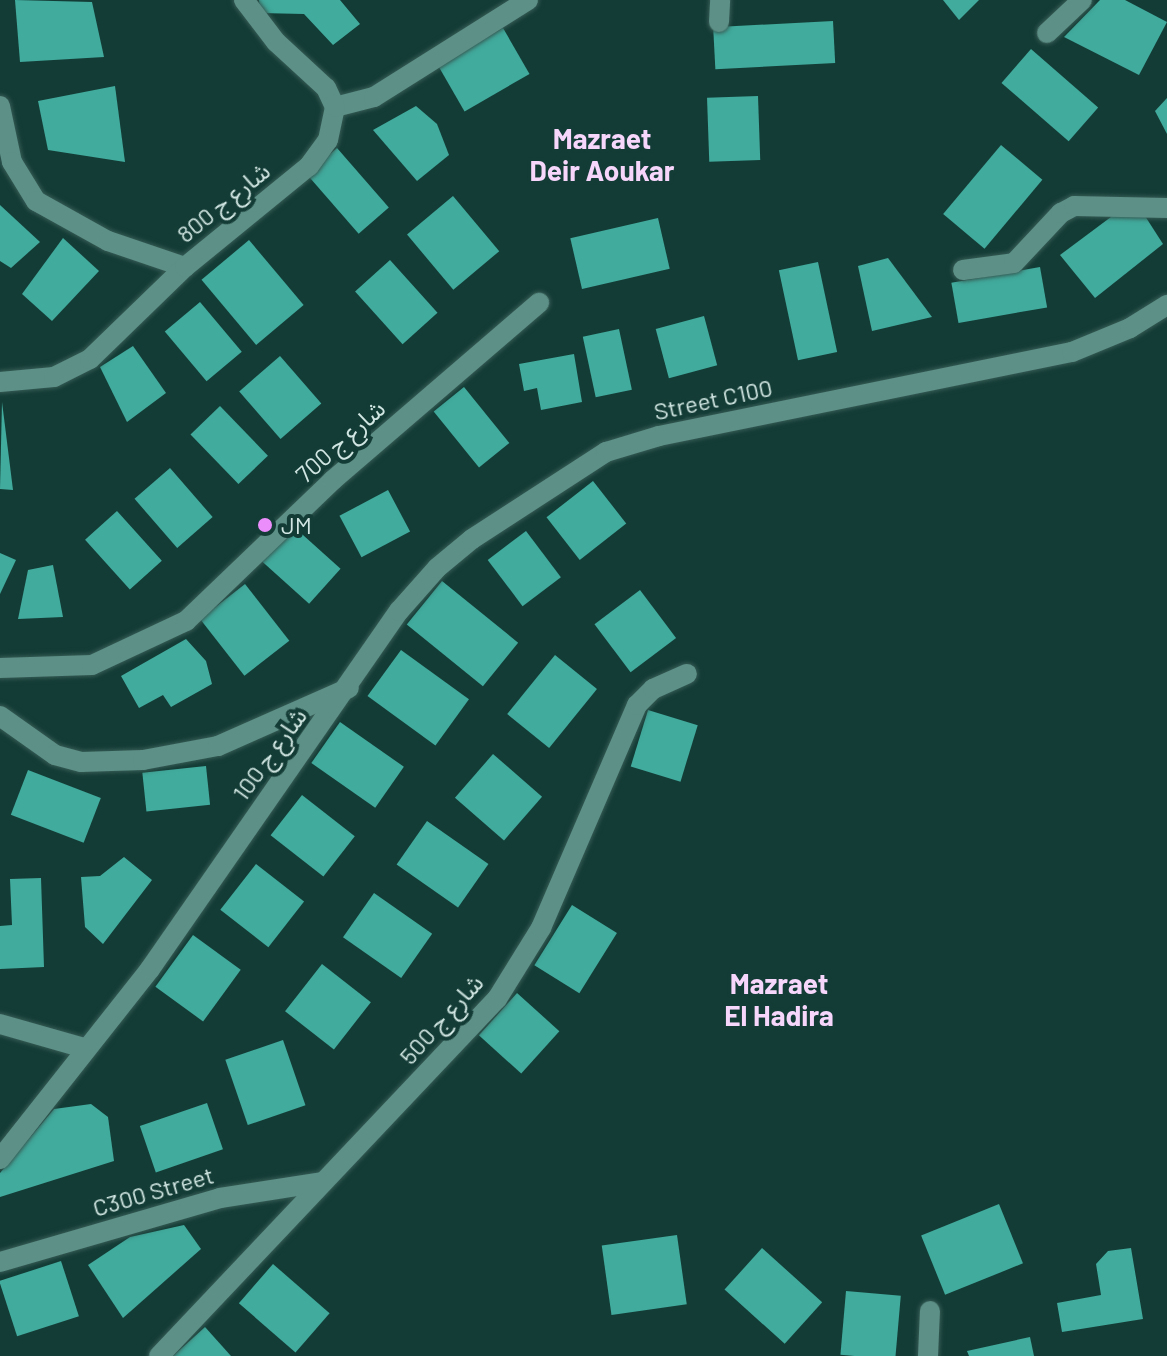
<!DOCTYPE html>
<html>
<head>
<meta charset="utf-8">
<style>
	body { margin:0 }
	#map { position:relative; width:1167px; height:1356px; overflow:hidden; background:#143c36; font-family:Barlow,"Noto Sans Arabic",sans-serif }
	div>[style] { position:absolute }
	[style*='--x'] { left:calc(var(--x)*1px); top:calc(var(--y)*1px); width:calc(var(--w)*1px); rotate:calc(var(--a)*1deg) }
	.building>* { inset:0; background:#41ab9d; transform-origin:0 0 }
	.roads { filter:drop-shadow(0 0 2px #365b55) drop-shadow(0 0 2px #365b55) }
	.minor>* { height:20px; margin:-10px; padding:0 10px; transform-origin:10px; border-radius:10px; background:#5d9087 }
	.dots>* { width:22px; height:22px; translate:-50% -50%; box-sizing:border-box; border:4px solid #143c36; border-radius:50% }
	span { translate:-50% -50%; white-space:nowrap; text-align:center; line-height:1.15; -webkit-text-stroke:8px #143c36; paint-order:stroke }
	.street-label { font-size:24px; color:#d1e6e2 }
	.poi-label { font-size:24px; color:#d1e6e2 }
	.left { translate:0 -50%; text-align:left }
	.quarter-label { font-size:28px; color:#f6d6fb; font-weight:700 }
</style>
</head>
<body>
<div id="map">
	<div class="building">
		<i style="clip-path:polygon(15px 0,92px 2px,104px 57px,20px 62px)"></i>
		<i style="clip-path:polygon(259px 0,340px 0,360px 24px,333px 45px,304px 14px,260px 13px)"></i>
		<i style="clip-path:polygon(943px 0,979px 0,959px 20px)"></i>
		<i style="clip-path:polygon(1100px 0,1125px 0,1167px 22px,1139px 75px,1064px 37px)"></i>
		<i style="left:833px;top:21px;width:42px;height:120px;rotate:87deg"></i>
		<i style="left:503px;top:28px;width:53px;height:75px;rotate:60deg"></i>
		<i style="left:1031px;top:49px;width:89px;height:45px;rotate:41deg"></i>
		<i style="clip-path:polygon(115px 86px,125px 162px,48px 150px,38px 101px)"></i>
		<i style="left:758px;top:96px;width:64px;height:51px;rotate:88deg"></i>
		<i style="clip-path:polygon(1167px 98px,1167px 134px,1155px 111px)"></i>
		<i style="clip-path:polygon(416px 106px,437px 124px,449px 155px,417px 181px,373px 130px)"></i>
		<i style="left:1001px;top:145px;width:54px;height:90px;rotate:40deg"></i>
		<i style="left:337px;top:148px;width:79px;height:40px;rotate:49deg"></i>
		<i style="left:453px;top:196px;width:72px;height:60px;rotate:50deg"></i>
		<i style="clip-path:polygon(0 205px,40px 242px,11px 268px,0 261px)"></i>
		<i style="clip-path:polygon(1123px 208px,1145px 216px,1163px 244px,1095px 298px,1060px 255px)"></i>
		<i style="left:658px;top:218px;width:52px;height:90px;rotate:77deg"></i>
		<i style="clip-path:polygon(63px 238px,99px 271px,52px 321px,22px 294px)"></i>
		<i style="left:249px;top:240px;width:85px;height:62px;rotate:50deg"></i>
		<i style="clip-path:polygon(888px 258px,932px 317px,872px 331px,858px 266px)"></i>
		<i style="left:390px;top:260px;width:71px;height:47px;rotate:48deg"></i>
		<i style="left:818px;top:262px;width:92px;height:40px;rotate:78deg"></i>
		<i style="left:1040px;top:267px;width:41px;height:90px;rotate:80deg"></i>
		<i style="left:200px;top:302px;width:65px;height:46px;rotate:50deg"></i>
		<i style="left:704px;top:316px;width:51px;height:50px;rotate:75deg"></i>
		<i style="left:619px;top:329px;width:62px;height:37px;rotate:78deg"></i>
		<i style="clip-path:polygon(133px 346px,166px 393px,127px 422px,100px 367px)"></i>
		<i style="clip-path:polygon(574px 354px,582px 402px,541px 410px,537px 388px,524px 391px,519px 364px)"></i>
		<i style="left:280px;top:356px;width:63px;height:54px;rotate:49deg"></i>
		<i style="left:464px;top:387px;width:72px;height:39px;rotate:51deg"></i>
		<i style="clip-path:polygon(2px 402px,13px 490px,0 489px)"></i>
		<i style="left:220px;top:406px;width:69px;height:41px;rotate:46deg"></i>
		<i style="left:170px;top:468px;width:65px;height:47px;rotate:49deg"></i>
		<i style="left:593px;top:481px;width:54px;height:59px;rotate:52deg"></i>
		<i style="left:388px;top:490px;width:47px;height:55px;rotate:62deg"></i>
		<i style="left:117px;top:511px;width:67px;height:43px;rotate:48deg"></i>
		<i style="left:293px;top:526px;width:64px;height:47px;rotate:42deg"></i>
		<i style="left:526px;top:531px;width:58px;height:48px;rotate:53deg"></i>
		<i style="clip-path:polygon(0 553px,16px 560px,0 594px)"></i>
		<i style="clip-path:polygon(53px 565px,63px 617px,18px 619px,28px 570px)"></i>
		<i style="left:442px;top:581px;width:98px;height:56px;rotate:39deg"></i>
		<i style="left:245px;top:584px;width:72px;height:57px;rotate:52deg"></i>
		<i style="left:640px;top:590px;width:60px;height:57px;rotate:53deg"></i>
		<i style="clip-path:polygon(186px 639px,206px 661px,212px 684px,171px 707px,163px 695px,139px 708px,121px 676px)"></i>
		<i style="left:401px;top:650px;width:84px;height:57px;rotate:36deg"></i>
		<i style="left:555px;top:655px;width:54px;height:76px;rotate:39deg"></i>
		<i style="left:648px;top:710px;width:52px;height:59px;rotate:17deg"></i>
		<i style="left:340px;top:722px;width:78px;height:50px;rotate:35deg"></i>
		<i style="left:493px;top:754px;width:65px;height:58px;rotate:41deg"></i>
		<i style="left:206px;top:766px;width:39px;height:64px;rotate:84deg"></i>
		<i style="left:28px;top:770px;width:78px;height:48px;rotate:21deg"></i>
		<i style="left:302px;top:795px;width:67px;height:51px;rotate:38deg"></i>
		<i style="left:427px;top:821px;width:75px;height:53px;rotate:35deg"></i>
		<i style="clip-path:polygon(124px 857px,152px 880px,103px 944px,85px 927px,81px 877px,100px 876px)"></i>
		<i style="left:256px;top:864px;width:61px;height:58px;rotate:38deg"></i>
		<i style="clip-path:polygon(41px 878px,44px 967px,0 969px,0 926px,12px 925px,10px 879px)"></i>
		<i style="left:374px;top:893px;width:71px;height:54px;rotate:35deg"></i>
		<i style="left:572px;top:905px;width:53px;height:71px;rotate:32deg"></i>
		<i style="left:193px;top:935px;width:59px;height:64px;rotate:36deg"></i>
		<i style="left:322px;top:964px;width:62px;height:60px;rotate:38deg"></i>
		<i style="left:517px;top:993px;width:57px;height:57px;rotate:42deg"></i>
		<i style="left:283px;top:1040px;width:69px;height:61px;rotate:71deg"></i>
		<i style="left:207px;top:1103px;width:49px;height:71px;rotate:71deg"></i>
		<i style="clip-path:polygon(91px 1104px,108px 1117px,114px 1161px,0 1197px,0 1173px,54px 1109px)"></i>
		<i style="left:999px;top:1204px;width:64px;height:84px;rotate:68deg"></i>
		<i style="clip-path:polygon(184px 1225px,201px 1249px,123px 1318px,88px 1265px,130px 1237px)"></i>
		<i style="left:677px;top:1235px;width:70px;height:76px;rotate:82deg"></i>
		<i style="left:762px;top:1248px;width:81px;height:56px;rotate:42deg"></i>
		<i style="clip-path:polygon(1131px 1248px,1143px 1319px,1062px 1332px,1057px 1303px,1101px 1295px,1096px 1264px,1108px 1251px)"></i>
		<i style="left:61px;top:1261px;width:58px;height:65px;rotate:72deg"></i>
		<i style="left:273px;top:1264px;width:75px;height:52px;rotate:41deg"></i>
		<i style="left:846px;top:1291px;width:55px;height:64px;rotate:5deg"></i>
		<i style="clip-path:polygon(205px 1327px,231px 1356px,173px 1356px)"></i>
		<i style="clip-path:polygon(1030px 1337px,1034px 1356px,969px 1356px,967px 1351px)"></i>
	</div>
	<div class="roads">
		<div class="minor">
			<i style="--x:719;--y:22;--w:22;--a:-87"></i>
			<i style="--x:1047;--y:33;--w:48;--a:-43.3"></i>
			<i style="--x:0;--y:106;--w:57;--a:77.9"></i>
			<i style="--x:12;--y:162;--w:46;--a:58.4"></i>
			<i style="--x:36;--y:201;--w:82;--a:29.1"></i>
			<i style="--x:108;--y:241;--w:81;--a:18.7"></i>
			<i style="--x:335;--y:107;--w:40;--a:-14.4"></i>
			<i style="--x:374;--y:97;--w:182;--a:-32.2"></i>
			<i style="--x:963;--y:270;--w:51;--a:-7.8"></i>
			<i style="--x:1014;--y:263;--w:69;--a:-46.8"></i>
			<i style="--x:1061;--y:213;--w:15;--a:-28"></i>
			<i style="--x:1074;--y:206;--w:93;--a:1.2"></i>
			<i style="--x:0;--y:382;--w:54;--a:-5.3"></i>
			<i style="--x:54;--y:377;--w:40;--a:-26.6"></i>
			<i style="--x:90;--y:359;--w:132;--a:-44.1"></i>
			<i style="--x:185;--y:267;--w:160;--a:-39.2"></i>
			<i style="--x:309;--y:166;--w:32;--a:-54"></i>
			<i style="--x:328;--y:140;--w:34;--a:-78"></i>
			<i style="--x:335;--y:107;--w:21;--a:-115"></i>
			<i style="--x:326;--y:88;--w:68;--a:-137.4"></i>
			<i style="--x:276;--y:42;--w:53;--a:-127.3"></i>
			<i style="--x:0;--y:668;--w:92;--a:-1.9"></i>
			<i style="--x:92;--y:665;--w:104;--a:-25.1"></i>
			<i style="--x:186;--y:621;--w:204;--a:-43.8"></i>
			<i style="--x:333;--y:480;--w:272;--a:-40.7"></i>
			<i style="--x:0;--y:716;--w:67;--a:35.3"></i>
			<i style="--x:55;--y:755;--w:27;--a:15"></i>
			<i style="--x:81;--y:762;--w:62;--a:-1.8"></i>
			<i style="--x:143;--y:760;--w:76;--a:-10.6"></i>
			<i style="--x:218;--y:746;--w:143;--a:-23.9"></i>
			<i style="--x:0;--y:1024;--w:87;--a:15.9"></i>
			<i style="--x:0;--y:1159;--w:242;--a:-51.7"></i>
			<i style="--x:150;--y:969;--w:436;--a:-55.2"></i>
			<i style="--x:399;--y:611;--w:57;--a:-48.5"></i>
			<i style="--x:437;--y:568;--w:45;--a:-39.6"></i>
			<i style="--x:472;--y:539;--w:160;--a:-33"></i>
			<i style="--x:606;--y:452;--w:55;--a:-16.8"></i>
			<i style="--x:659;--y:436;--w:421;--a:-11.5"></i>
			<i style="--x:1072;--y:352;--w:63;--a:-22.5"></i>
			<i style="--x:1130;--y:328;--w:44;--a:-31.9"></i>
			<i style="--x:0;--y:1262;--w:229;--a:-16.2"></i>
			<i style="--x:220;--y:1198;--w:103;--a:-8.9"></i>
			<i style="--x:159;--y:1356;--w:492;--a:-46.6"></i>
			<i style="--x:497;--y:999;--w:84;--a:-58.2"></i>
			<i style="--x:541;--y:928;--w:243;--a:-66.7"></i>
			<i style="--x:637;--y:705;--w:23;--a:-45"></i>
			<i style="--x:653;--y:689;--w:37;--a:-24"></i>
			<i style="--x:928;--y:1356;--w:45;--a:-87.5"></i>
		</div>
	</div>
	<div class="dots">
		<i style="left:265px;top:525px;background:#eb8dfb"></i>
	</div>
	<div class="street-label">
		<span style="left:223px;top:202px;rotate:-39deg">شارع ج 800</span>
		<span style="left:713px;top:399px;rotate:-12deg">Street C100</span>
		<span style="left:340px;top:441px;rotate:-42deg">شارع ج 700</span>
		<span style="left:269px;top:754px;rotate:-54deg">شارع ج 100</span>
		<span style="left:441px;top:1019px;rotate:-48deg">شارع ج 500</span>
		<span style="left:153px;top:1191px;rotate:-16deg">C300 Street</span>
	</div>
	<div class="poi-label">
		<span class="left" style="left:281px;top:525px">JM</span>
	</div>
	<div class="quarter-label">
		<span style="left:602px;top:154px">Mazraet<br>Deir Aoukar</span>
		<span style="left:779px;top:999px">Mazraet<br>El Hadira</span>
	</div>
</div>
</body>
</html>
